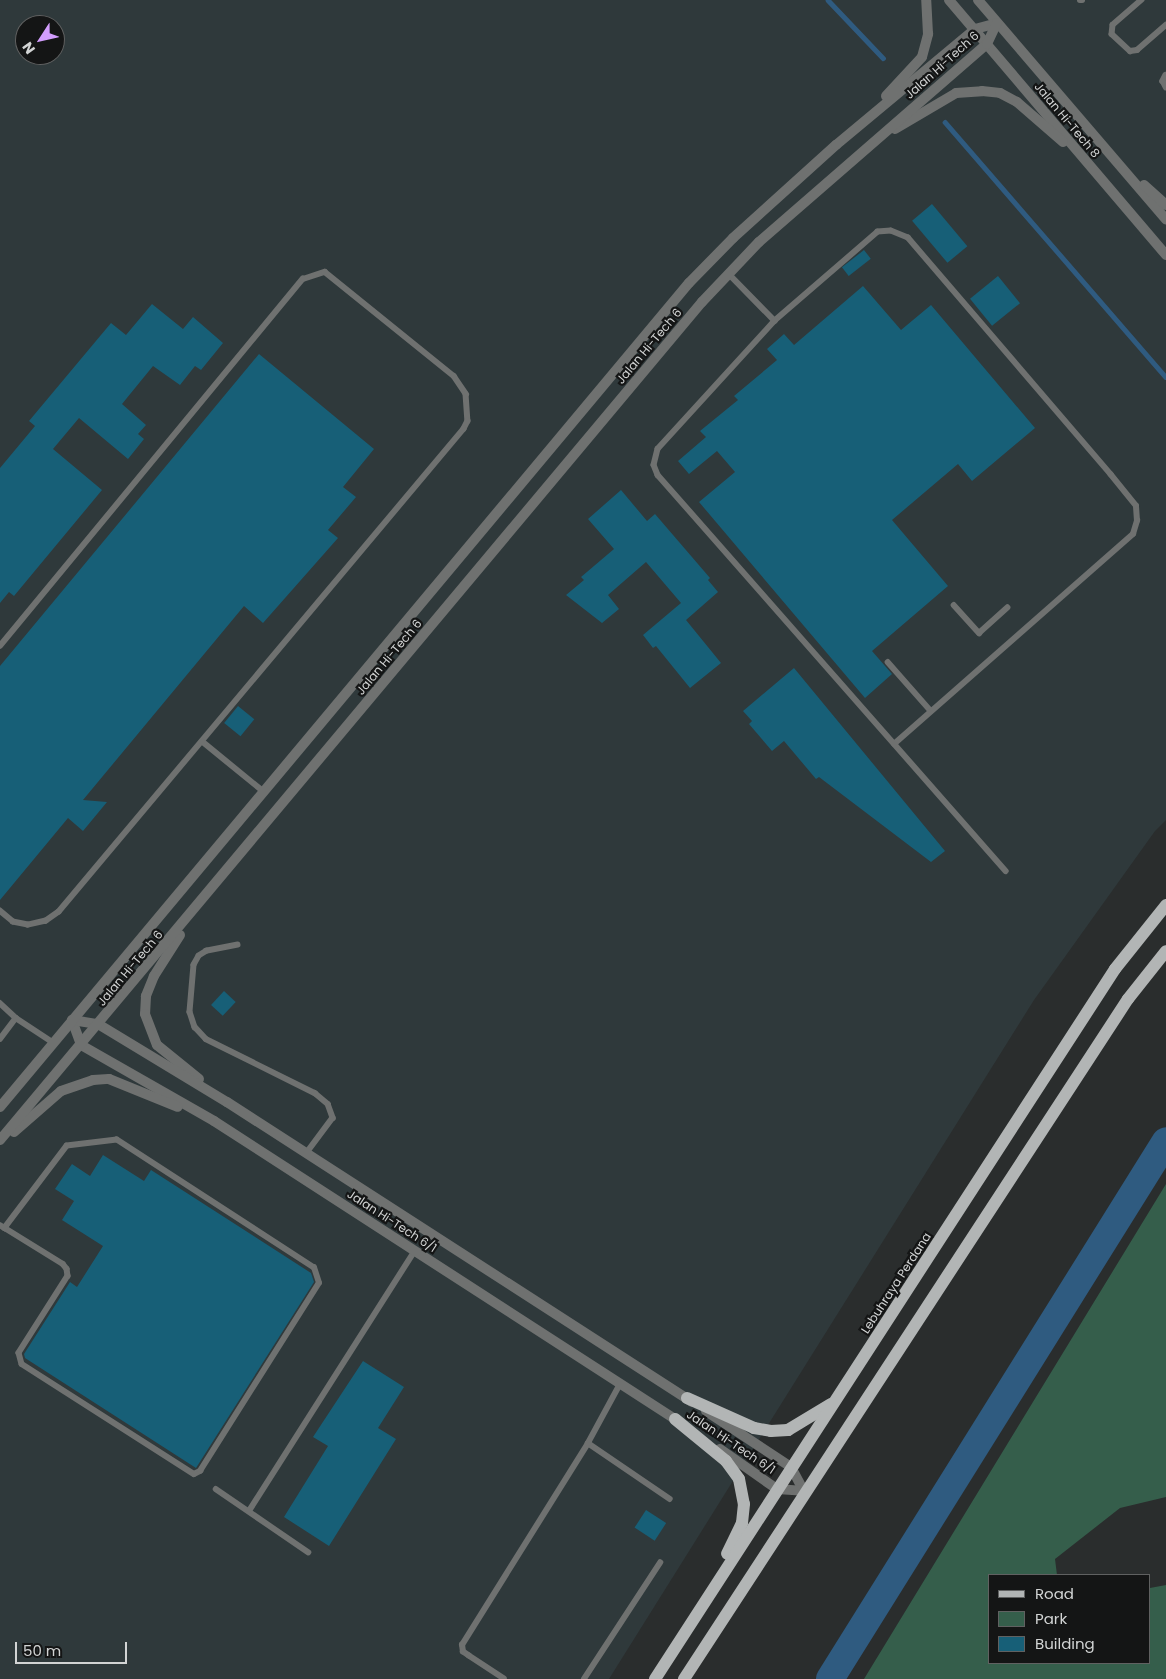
<!DOCTYPE html>
<html>
<head>
<meta charset="utf-8">
<style>
	body { margin:0 }
	#map { position:relative; width:1166px; height:1679px; overflow:hidden; background:#2a2d2d; font-family:Poppins,sans-serif }
	div>[style] { position:absolute }
	[style*='--x'] { left:calc(var(--x)*1px); top:calc(var(--y)*1px); width:calc(var(--w)*1px); rotate:calc(var(--a)*1deg) }
	.built>* { inset:0; background:#2f393b }
	.green>* { inset:0; background:#355e4b }
	.stream>* { height:4.5px; margin:-2.25px; padding:0 2.25px; transform-origin:2.25px; border-radius:2.25px; background:#2f5b80 }
	.river>* { height:28px; margin:-14px; padding:0 14px; transform-origin:14px; border-radius:14px; background:#2f5b80 }
	.building>* { inset:0; background:#175f77; transform-origin:0 0 }
	.lane>* { height:5.5px; margin:-2.75px; padding:0 2.75px; transform-origin:2.75px; border-radius:2.75px; background:#6f7170 }
	.street>* { height:10px; margin:-5px; padding:0 5px; transform-origin:5px; border-radius:5px; background:#6f7170 }
	.primary>* { height:12px; margin:-6px; padding:0 6px; transform-origin:6px; border-radius:6px; background:#b2b5b5 }
	span { translate:-50% -50%; white-space:nowrap; text-align:center; line-height:1.15; -webkit-text-stroke:4.5px #141515; paint-order:stroke }
	.street-label { font-size:12px; color:#d2d4d4 }
	.legend { position:absolute; left:988px; top:1574px; width:162px; height:90px; box-sizing:border-box; background:#141515; border:1px solid #606161; margin:0; padding:6px 9px; list-style:none; font-size:15px; color:#d2d4d4 }
	.legend li { display:flex; align-items:center; gap:10px; height:25px }
	.legend b { width:25px; border:1px solid #606161 }
	.north { position:absolute; left:15px; top:15px; width:50px; height:50px; box-sizing:border-box; background:#141515; border:1px solid #606161; border-radius:50%; rotate:235deg; font-size:14px; font-weight:700; line-height:20px; text-align:center; color:#d2d4d4 }
	.north::after { content:''; display:block; margin:auto; width:18px; height:22px; background:#d29dfd; clip-path:polygon(50% 0,100% 100%,50% 72%,0 100%) }
	.scale { position:absolute; left:15px; top:1642px; width:112px; height:22px; box-sizing:border-box; border:2px solid #d2d4d4; border-top:0; padding-left:6px; font-size:15px; line-height:18px; white-space:nowrap; color:#d2d4d4; -webkit-text-stroke:4px #141515; paint-order:stroke }
</style>
</head>
<body>
<div id="map">
	<div class="built">
		<i style="clip-path:polygon(evenodd,0 0,1166px 0,1166px 820px,1155px 831px,1034px 1000px,609px 1679px,0 1679px,0 0,25px 25px,55px 25px,55px 55px,25px 55px,25px 25px)"></i>
	</div>
	<div class="green">
		<i style="clip-path:polygon(1166px 1184px,1166px 1497px,1120px 1508px,1055px 1559px,1057px 1575px,990px 1575px,990px 1663px,1150px 1663px,1150px 1588px,1166px 1585px,1166px 1679px,864px 1679px)"></i>
	</div>
	<div class="stream">
		<i style="--x:828;--y:0;--w:80;--a:46.5"></i>
		<i style="--x:945;--y:122;--w:337;--a:49.1"></i>
	</div>
	<div class="river">
		<i style="--x:830;--y:1679;--w:634;--a:-58.01"></i>
	</div>
	<div class="building">
		<i style="left:932px;top:204px;width:55px;height:26px;rotate:50deg"></i>
		<i style="left:864px;top:250px;width:11px;height:28px;rotate:52deg"></i>
		<i style="left:998px;top:276px;width:35px;height:36px;rotate:51deg"></i>
		<i style="clip-path:polygon(863px 286px,901px 330px,931px 305px,1035px 428px,972px 481px,958px 464px,892px 520px,948px 586px,872px 651px,892px 674px,865px 698px,699px 502px,735px 472px,717px 451px,689px 474px,678px 461px,706px 437px,700px 431px,738px 400px,734px 396px,777px 360px,767px 349px,784px 334px,794px 345px)"></i>
		<i style="clip-path:polygon(152px 304px,183px 329px,193px 317px,223px 343px,201px 370px,195px 366px,180px 385px,153px 366px,122px 404px,146px 425px,138px 434px,144px 439px,128px 459px,79px 418px,53px 449px,102px 490px,14px 596px,9px 592px,0 603px,0 468px,35px 426px,29px 421px,111px 323px,126px 335px)"></i>
		<i style="clip-path:polygon(259px 354px,374px 449px,343px 487px,356px 497px,328px 530px,338px 538px,263px 623px,244px 606px,83px 800px,107px 802px,83px 831px,68px 818px,0 900px,0 666px)"></i>
		<i style="clip-path:polygon(621px 490px,647px 521px,655px 514px,710px 578px,708px 580px,718px 592px,686px 620px,721px 663px,690px 688px,656px 646px,653px 648px,643px 635px,681px 603px,646px 562px,608px 595px,619px 609px,602px 623px,566px 595px,584px 580px,581px 577px,614px 549px,588px 519px)"></i>
		<i style="clip-path:polygon(794px 668px,945px 851px,931px 862px,819px 777px,816px 779px,784px 741px,772px 751px,749px 724px,752px 721px,743px 711px)"></i>
		<i style="left:238px;top:706px;width:21px;height:22px;rotate:39deg"></i>
		<i style="left:224px;top:991px;width:16px;height:19px;rotate:43deg"></i>
		<i style="clip-path:polygon(103px 1155px,144px 1181px,151px 1170px,311px 1273px,314px 1282px,196px 1468px,25px 1358px,24px 1354px,70px 1282px,77px 1287px,103px 1246px,62px 1220px,74px 1201px,55px 1189px,72px 1164px,90px 1176px)"></i>
		<i style="clip-path:polygon(363px 1361px,404px 1387px,378px 1428px,396px 1439px,329px 1546px,284px 1517px,328px 1446px,313px 1437px)"></i>
		<i style="left:646px;top:1510px;width:24px;height:21px;rotate:33deg"></i>
	</div>
	<div class="lane">
		<i style="--x:1080;--y:0;--w:2;--a:0"></i>
		<i style="--x:1142;--y:0;--w:38;--a:139"></i>
		<i style="--x:1113;--y:25;--w:9;--a:96"></i>
		<i style="--x:1112;--y:34;--w:25;--a:43"></i>
		<i style="--x:1130;--y:51;--w:7;--a:-8"></i>
		<i style="--x:1137;--y:50;--w:38;--a:-41"></i>
		<i style="--x:1166;--y:75;--w:7;--a:117"></i>
		<i style="--x:1163;--y:81;--w:7;--a:63"></i>
		<i style="--x:728;--y:273;--w:67;--a:45.6"></i>
		<i style="--x:954;--y:605;--w:38;--a:48"></i>
		<i style="--x:979;--y:633;--w:38;--a:-42"></i>
		<i style="--x:0;--y:646;--w:476;--a:-50.5"></i>
		<i style="--x:303;--y:279;--w:23;--a:-18"></i>
		<i style="--x:325;--y:272;--w:166;--a:38.9"></i>
		<i style="--x:454;--y:376;--w:22;--a:56"></i>
		<i style="--x:466;--y:394;--w:27;--a:86"></i>
		<i style="--x:468;--y:421;--w:9;--a:117"></i>
		<i style="--x:464;--y:429;--w:630;--a:129.98"></i>
		<i style="--x:59;--y:912;--w:16;--a:145"></i>
		<i style="--x:46;--y:921;--w:18;--a:167"></i>
		<i style="--x:28;--y:925;--w:15;--a:-169"></i>
		<i style="--x:13;--y:922;--w:17;--a:-140"></i>
		<i style="--x:888;--y:662;--w:65;--a:48.7"></i>
		<i style="--x:203;--y:742;--w:77;--a:39.2"></i>
		<i style="--x:894;--y:744;--w:318;--a:-41.3"></i>
		<i style="--x:1133;--y:534;--w:14;--a:-73"></i>
		<i style="--x:1137;--y:521;--w:15;--a:-94"></i>
		<i style="--x:1136;--y:506;--w:40;--a:-129"></i>
		<i style="--x:1111;--y:475;--w:312;--a:-130.6"></i>
		<i style="--x:908;--y:238;--w:18;--a:-158"></i>
		<i style="--x:891;--y:231;--w:13;--a:176"></i>
		<i style="--x:878;--y:232;--w:136;--a:139.2"></i>
		<i style="--x:775;--y:321;--w:173;--a:132.4"></i>
		<i style="--x:658;--y:449;--w:16;--a:104"></i>
		<i style="--x:654;--y:465;--w:11;--a:68"></i>
		<i style="--x:658;--y:475;--w:527;--a:48.69"></i>
		<i style="--x:238;--y:945;--w:32;--a:169"></i>
		<i style="--x:207;--y:951;--w:9;--a:148"></i>
		<i style="--x:199;--y:956;--w:10;--a:119"></i>
		<i style="--x:194;--y:965;--w:47;--a:94.9"></i>
		<i style="--x:190;--y:1012;--w:16;--a:72"></i>
		<i style="--x:195;--y:1027;--w:16;--a:47"></i>
		<i style="--x:206;--y:1039;--w:122;--a:26.4"></i>
		<i style="--x:315;--y:1093;--w:17;--a:40"></i>
		<i style="--x:328;--y:1104;--w:15;--a:70"></i>
		<i style="--x:333;--y:1118;--w:44;--a:126.6"></i>
		<i style="--x:0;--y:1003;--w:22;--a:43"></i>
		<i style="--x:0;--y:1039;--w:26;--a:-53"></i>
		<i style="--x:16;--y:1018;--w:45;--a:33.3"></i>
		<i style="--x:0;--y:1225;--w:6;--a:31"></i>
		<i style="--x:5;--y:1228;--w:68;--a:31.8"></i>
		<i style="--x:63;--y:1264;--w:6;--a:51"></i>
		<i style="--x:67;--y:1269;--w:7;--a:82"></i>
		<i style="--x:68;--y:1276;--w:91;--a:122.5"></i>
		<i style="--x:19;--y:1353;--w:11;--a:75"></i>
		<i style="--x:22;--y:1364;--w:204;--a:32.6"></i>
		<i style="--x:194;--y:1474;--w:7;--a:-27"></i>
		<i style="--x:200;--y:1471;--w:222;--a:-57.7"></i>
		<i style="--x:319;--y:1283;--w:16;--a:-108"></i>
		<i style="--x:314;--y:1268;--w:235;--a:-147"></i>
		<i style="--x:117;--y:1140;--w:50;--a:173.2"></i>
		<i style="--x:67;--y:1146;--w:103;--a:127.1"></i>
		<i style="--x:588;--y:1443;--w:99;--a:34.3"></i>
		<i style="--x:216;--y:1489;--w:112;--a:34.4"></i>
		<i style="--x:249;--y:1511;--w:309;--a:-57.5"></i>
		<i style="--x:504;--y:1679;--w:42;--a:-146.7"></i>
		<i style="--x:469;--y:1656;--w:7;--a:-146"></i>
		<i style="--x:463;--y:1652;--w:7;--a:-98"></i>
		<i style="--x:462;--y:1645;--w:238;--a:-58"></i>
		<i style="--x:588;--y:1443;--w:67;--a:-61.5"></i>
		<i style="--x:584;--y:1679;--w:139;--a:-56.8"></i>
	</div>
	<div class="street">
		<i style="--x:949;--y:0;--w:335;--a:49.6"></i>
		<i style="--x:978;--y:0;--w:289;--a:49.4"></i>
		<i style="--x:886;--y:96;--w:53;--a:-47.3"></i>
		<i style="--x:922;--y:57;--w:24;--a:-75"></i>
		<i style="--x:928;--y:34;--w:34;--a:-93"></i>
		<i style="--x:895;--y:129;--w:71;--a:-30.5"></i>
		<i style="--x:956;--y:93;--w:26;--a:-4"></i>
		<i style="--x:982;--y:91;--w:18;--a:6"></i>
		<i style="--x:1000;--y:93;--w:19;--a:28"></i>
		<i style="--x:1017;--y:102;--w:61;--a:41"></i>
		<i style="--x:1144;--y:185;--w:30;--a:42"></i>
		<i style="--x:180;--y:935;--w:49;--a:122.4"></i>
		<i style="--x:154;--y:976;--w:22;--a:112"></i>
		<i style="--x:146;--y:996;--w:18;--a:93"></i>
		<i style="--x:145;--y:1014;--w:33;--a:69"></i>
		<i style="--x:157;--y:1045;--w:54;--a:39"></i>
		<i style="--x:72;--y:1020;--w:27;--a:70"></i>
		<i style="--x:81;--y:1045;--w:153;--a:29.7"></i>
		<i style="--x:214;--y:1121;--w:556;--a:32.89"></i>
		<i style="--x:72;--y:1020;--w:26;--a:9"></i>
		<i style="--x:98;--y:1024;--w:151;--a:31.2"></i>
		<i style="--x:227;--y:1102;--w:553;--a:32.83"></i>
		<i style="--x:0;--y:1107;--w:1074;--a:-50.1"></i>
		<i style="--x:689;--y:283;--w:63;--a:-45.6"></i>
		<i style="--x:733;--y:238;--w:139;--a:-42.1"></i>
		<i style="--x:836;--y:145;--w:181;--a:-39.8"></i>
		<i style="--x:975;--y:29;--w:23;--a:-15"></i>
		<i style="--x:14;--y:1132;--w:62;--a:-41.1"></i>
		<i style="--x:61;--y:1091;--w:34;--a:-19"></i>
		<i style="--x:93;--y:1080;--w:16;--a:-4"></i>
		<i style="--x:109;--y:1079;--w:74;--a:22.1"></i>
		<i style="--x:0;--y:1140;--w:1093;--a:-50.05"></i>
		<i style="--x:702;--y:302;--w:83;--a:-46.5"></i>
		<i style="--x:759;--y:242;--w:302;--a:-41"></i>
		<i style="--x:987;--y:44;--w:23;--a:-65"></i>
		<i style="--x:706;--y:1411;--w:102;--a:33.4"></i>
		<i style="--x:791;--y:1467;--w:27;--a:62"></i>
		<i style="--x:720;--y:1449;--w:70;--a:35.1"></i>
		<i style="--x:777;--y:1489;--w:27;--a:4"></i>
	</div>
	<div class="primary">
		<i style="--x:687;--y:1398;--w:73;--a:24.1"></i>
		<i style="--x:754;--y:1428;--w:17;--a:10"></i>
		<i style="--x:771;--y:1431;--w:17;--a:-3"></i>
		<i style="--x:788;--y:1430;--w:50;--a:-31.2"></i>
		<i style="--x:675;--y:1419;--w:66;--a:39.5"></i>
		<i style="--x:726;--y:1461;--w:22;--a:54"></i>
		<i style="--x:739;--y:1479;--w:25;--a:79"></i>
		<i style="--x:744;--y:1504;--w:19;--a:96"></i>
		<i style="--x:742;--y:1523;--w:34;--a:116"></i>
		<i style="--x:655;--y:1679;--w:846;--a:-57.06"></i>
		<i style="--x:1115;--y:969;--w:82;--a:-51.4"></i>
		<i style="--x:684;--y:1679;--w:812;--a:-56.86"></i>
		<i style="--x:1128;--y:999;--w:61;--a:-51.6"></i>
	</div>
	<div class="street-label">
		<span style="left:942px;top:65px;rotate:-42deg">Jalan Hi-Tech 6</span>
		<span style="left:1067px;top:120px;rotate:50deg">Jalan Hi-Tech 8</span>
		<span style="left:649px;top:346px;rotate:-50deg">Jalan Hi-Tech 6</span>
		<span style="left:389px;top:657px;rotate:-50deg">Jalan Hi-Tech 6</span>
		<span style="left:130px;top:968px;rotate:-50deg">Jalan Hi-Tech 6</span>
		<span style="left:392px;top:1221px;rotate:33deg">Jalan Hi-Tech 6/1</span>
		<span style="left:896px;top:1283px;rotate:-57deg">Lebuhraya Perdana</span>
		<span style="left:731px;top:1442px;rotate:34deg">Jalan Hi-Tech 6/1</span>
	</div>
	<ul class="legend">
	<li><b style="height:6px;background:#b2b5b5"></b>Road</li>
	<li><b style="height:14px;background:#355e4b"></b>Park</li>
	<li><b style="height:14px;background:#175f77"></b>Building</li>
	</ul>
	<div class="north">N</div>
	<div class="scale">50 m</div>
</div>
</body>
</html>
